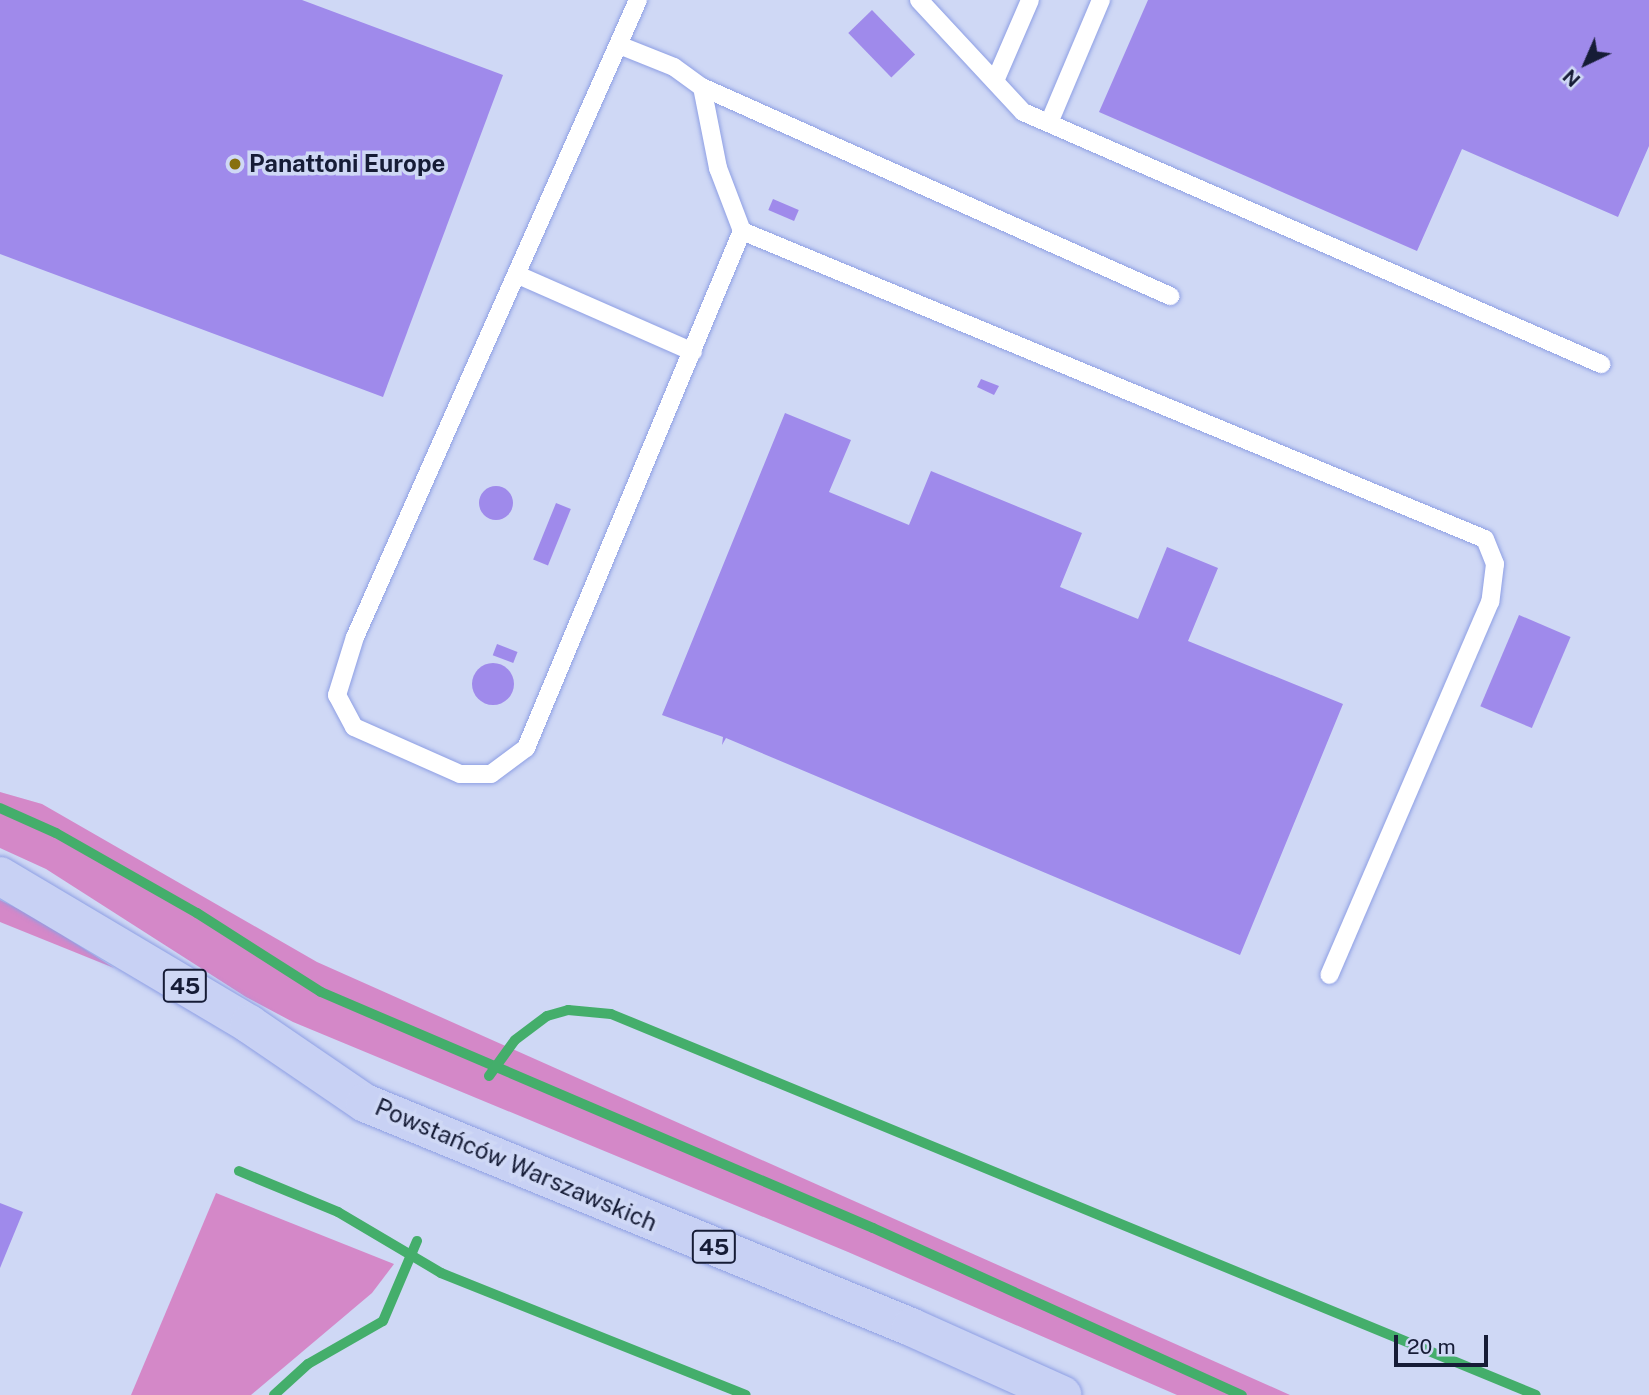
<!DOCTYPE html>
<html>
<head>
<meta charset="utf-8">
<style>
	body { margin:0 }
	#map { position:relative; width:1649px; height:1395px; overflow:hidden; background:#cfd8f5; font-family:"Public Sans",sans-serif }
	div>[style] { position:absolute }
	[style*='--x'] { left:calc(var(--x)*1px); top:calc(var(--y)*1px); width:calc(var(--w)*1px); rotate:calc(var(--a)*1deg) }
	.green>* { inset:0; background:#d488c8 }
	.stream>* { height:10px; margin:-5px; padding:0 5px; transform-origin:5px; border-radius:5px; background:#44ae6b }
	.building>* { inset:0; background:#9f8aeb; transform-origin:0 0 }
	.round { border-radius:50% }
	.roads { filter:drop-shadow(0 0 2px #8e9fe4) drop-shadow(0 0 2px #8e9fe4) }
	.lane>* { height:18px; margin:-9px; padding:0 9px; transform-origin:9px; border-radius:9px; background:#fff }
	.primary>* { height:38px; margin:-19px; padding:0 19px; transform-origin:19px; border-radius:19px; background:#c8d1f4 }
	.dots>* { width:19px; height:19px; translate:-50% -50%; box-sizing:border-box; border:4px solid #cfd8f5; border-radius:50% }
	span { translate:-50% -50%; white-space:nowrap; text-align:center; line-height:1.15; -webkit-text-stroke:7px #cfd8f5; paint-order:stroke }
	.shield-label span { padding:2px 5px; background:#cfd8f5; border:2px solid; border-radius:5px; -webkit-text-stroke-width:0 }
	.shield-label { font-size:23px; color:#161c36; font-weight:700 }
	.poi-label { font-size:24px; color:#161c36; font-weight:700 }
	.left { translate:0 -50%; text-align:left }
	.street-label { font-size:24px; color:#161c36 }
	.north { position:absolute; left:1551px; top:28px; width:70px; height:70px; -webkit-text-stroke:5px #cfd8f5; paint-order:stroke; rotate:224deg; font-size:19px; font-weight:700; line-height:28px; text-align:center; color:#161c36 }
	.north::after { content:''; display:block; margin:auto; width:24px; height:32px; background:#161c36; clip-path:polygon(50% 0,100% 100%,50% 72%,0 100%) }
	.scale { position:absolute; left:1394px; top:1335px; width:94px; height:32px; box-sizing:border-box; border:4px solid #161c36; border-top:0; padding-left:9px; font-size:21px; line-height:24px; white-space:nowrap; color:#161c36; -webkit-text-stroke:5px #cfd8f5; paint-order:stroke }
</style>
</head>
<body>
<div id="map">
	<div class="green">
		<i style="clip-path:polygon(0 792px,42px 804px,317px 962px,1290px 1395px,1177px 1395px,848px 1252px,293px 1022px,246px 997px,46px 869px,0 848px)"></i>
		<i style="clip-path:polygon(0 900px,31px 915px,114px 968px,0 922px)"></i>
		<i style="clip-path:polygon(216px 1193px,394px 1264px,372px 1293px,251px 1395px,131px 1395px)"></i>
	</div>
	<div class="stream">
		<i style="--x:0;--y:808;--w:61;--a:24.1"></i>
		<i style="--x:56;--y:833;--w:162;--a:29.6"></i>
		<i style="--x:197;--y:913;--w:147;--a:32.5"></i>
		<i style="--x:321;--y:992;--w:600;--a:23.15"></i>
		<i style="--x:873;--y:1228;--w:405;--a:24.4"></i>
		<i style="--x:489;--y:1076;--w:44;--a:-54.2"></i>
		<i style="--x:515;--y:1040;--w:40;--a:-37"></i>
		<i style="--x:547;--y:1016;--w:22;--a:-16"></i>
		<i style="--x:568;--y:1010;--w:43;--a:5.3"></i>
		<i style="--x:611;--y:1014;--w:1000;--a:22.39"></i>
		<i style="--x:239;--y:1171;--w:107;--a:22.5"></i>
		<i style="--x:338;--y:1212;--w:120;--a:30.6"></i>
		<i style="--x:441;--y:1273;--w:328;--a:21.8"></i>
		<i style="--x:274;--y:1395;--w:46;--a:-42.4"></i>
		<i style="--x:308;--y:1364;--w:86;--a:-29.8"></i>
		<i style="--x:383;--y:1321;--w:87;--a:-67"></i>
	</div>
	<div class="building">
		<i style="clip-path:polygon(0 0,302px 0,503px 75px,383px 397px,0 254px)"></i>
		<i style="clip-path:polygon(1148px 0,1649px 0,1649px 146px,1618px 217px,1462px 149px,1417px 251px,1099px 112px)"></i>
		<i style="left:872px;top:10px;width:62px;height:33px;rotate:46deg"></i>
		<i style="left:773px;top:199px;width:28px;height:12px;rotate:23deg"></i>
		<i style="clip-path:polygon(981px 379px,999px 386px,994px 395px,977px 387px)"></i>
		<i style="clip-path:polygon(785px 413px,851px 440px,829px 492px,909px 525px,931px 471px,1082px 533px,1060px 587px,1138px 619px,1167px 547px,1218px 568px,1188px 641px,1343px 704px,1240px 955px,726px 738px,722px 745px,723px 737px,662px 715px)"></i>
		<i class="round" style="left:479px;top:486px;width:34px;height:34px"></i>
		<i style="left:556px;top:503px;width:16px;height:61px;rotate:22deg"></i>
		<i style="left:1519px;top:615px;width:56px;height:99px;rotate:23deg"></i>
		<i style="left:497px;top:644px;width:22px;height:12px;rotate:21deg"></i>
		<i class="round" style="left:472px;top:663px;width:42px;height:42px"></i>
		<i style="clip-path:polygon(0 1203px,23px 1212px,0 1268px)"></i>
	</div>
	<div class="roads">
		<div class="lane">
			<i style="--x:638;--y:0;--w:697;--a:113.95"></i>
			<i style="--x:355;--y:637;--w:61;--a:107.2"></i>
			<i style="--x:337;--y:695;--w:36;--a:62"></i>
			<i style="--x:354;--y:727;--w:116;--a:23.9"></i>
			<i style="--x:460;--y:774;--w:31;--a:0"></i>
			<i style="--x:491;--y:774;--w:44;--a:-36.6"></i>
			<i style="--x:526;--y:748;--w:560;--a:-67.33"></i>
			<i style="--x:742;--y:231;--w:804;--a:22.52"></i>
			<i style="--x:1485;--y:539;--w:27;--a:68"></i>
			<i style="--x:1495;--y:564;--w:38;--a:97"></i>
			<i style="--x:1490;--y:602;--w:406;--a:113.3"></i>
			<i style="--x:919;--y:0;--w:153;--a:47.1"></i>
			<i style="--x:1023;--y:112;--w:631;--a:23.56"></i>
			<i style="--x:619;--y:45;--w:59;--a:21.8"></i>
			<i style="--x:674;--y:67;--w:34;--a:36"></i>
			<i style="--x:702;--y:87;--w:83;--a:78.8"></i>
			<i style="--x:718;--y:168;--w:67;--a:69.1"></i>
			<i style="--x:995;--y:81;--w:88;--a:-66.6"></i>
			<i style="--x:702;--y:87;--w:513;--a:24.06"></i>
			<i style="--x:1049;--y:123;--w:134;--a:-67.1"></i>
			<i style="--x:518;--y:275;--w:191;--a:23.7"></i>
		</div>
		<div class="primary">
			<i style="--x:0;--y:876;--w:290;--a:30.7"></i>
			<i style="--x:249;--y:1024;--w:140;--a:34.3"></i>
			<i style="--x:365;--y:1103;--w:590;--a:22.31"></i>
			<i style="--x:911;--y:1327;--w:166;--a:24.2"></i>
		</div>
	</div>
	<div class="dots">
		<i style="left:235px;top:164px;background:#876f0f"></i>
	</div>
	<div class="shield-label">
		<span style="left:185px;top:986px">45</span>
		<span style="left:714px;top:1247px">45</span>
	</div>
	<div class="poi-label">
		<span class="left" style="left:249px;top:164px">Panattoni Europe</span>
	</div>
	<div class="street-label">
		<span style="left:516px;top:1165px;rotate:23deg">Powstańców Warszawskich</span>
	</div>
	<div class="north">N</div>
	<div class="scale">20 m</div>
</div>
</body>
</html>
